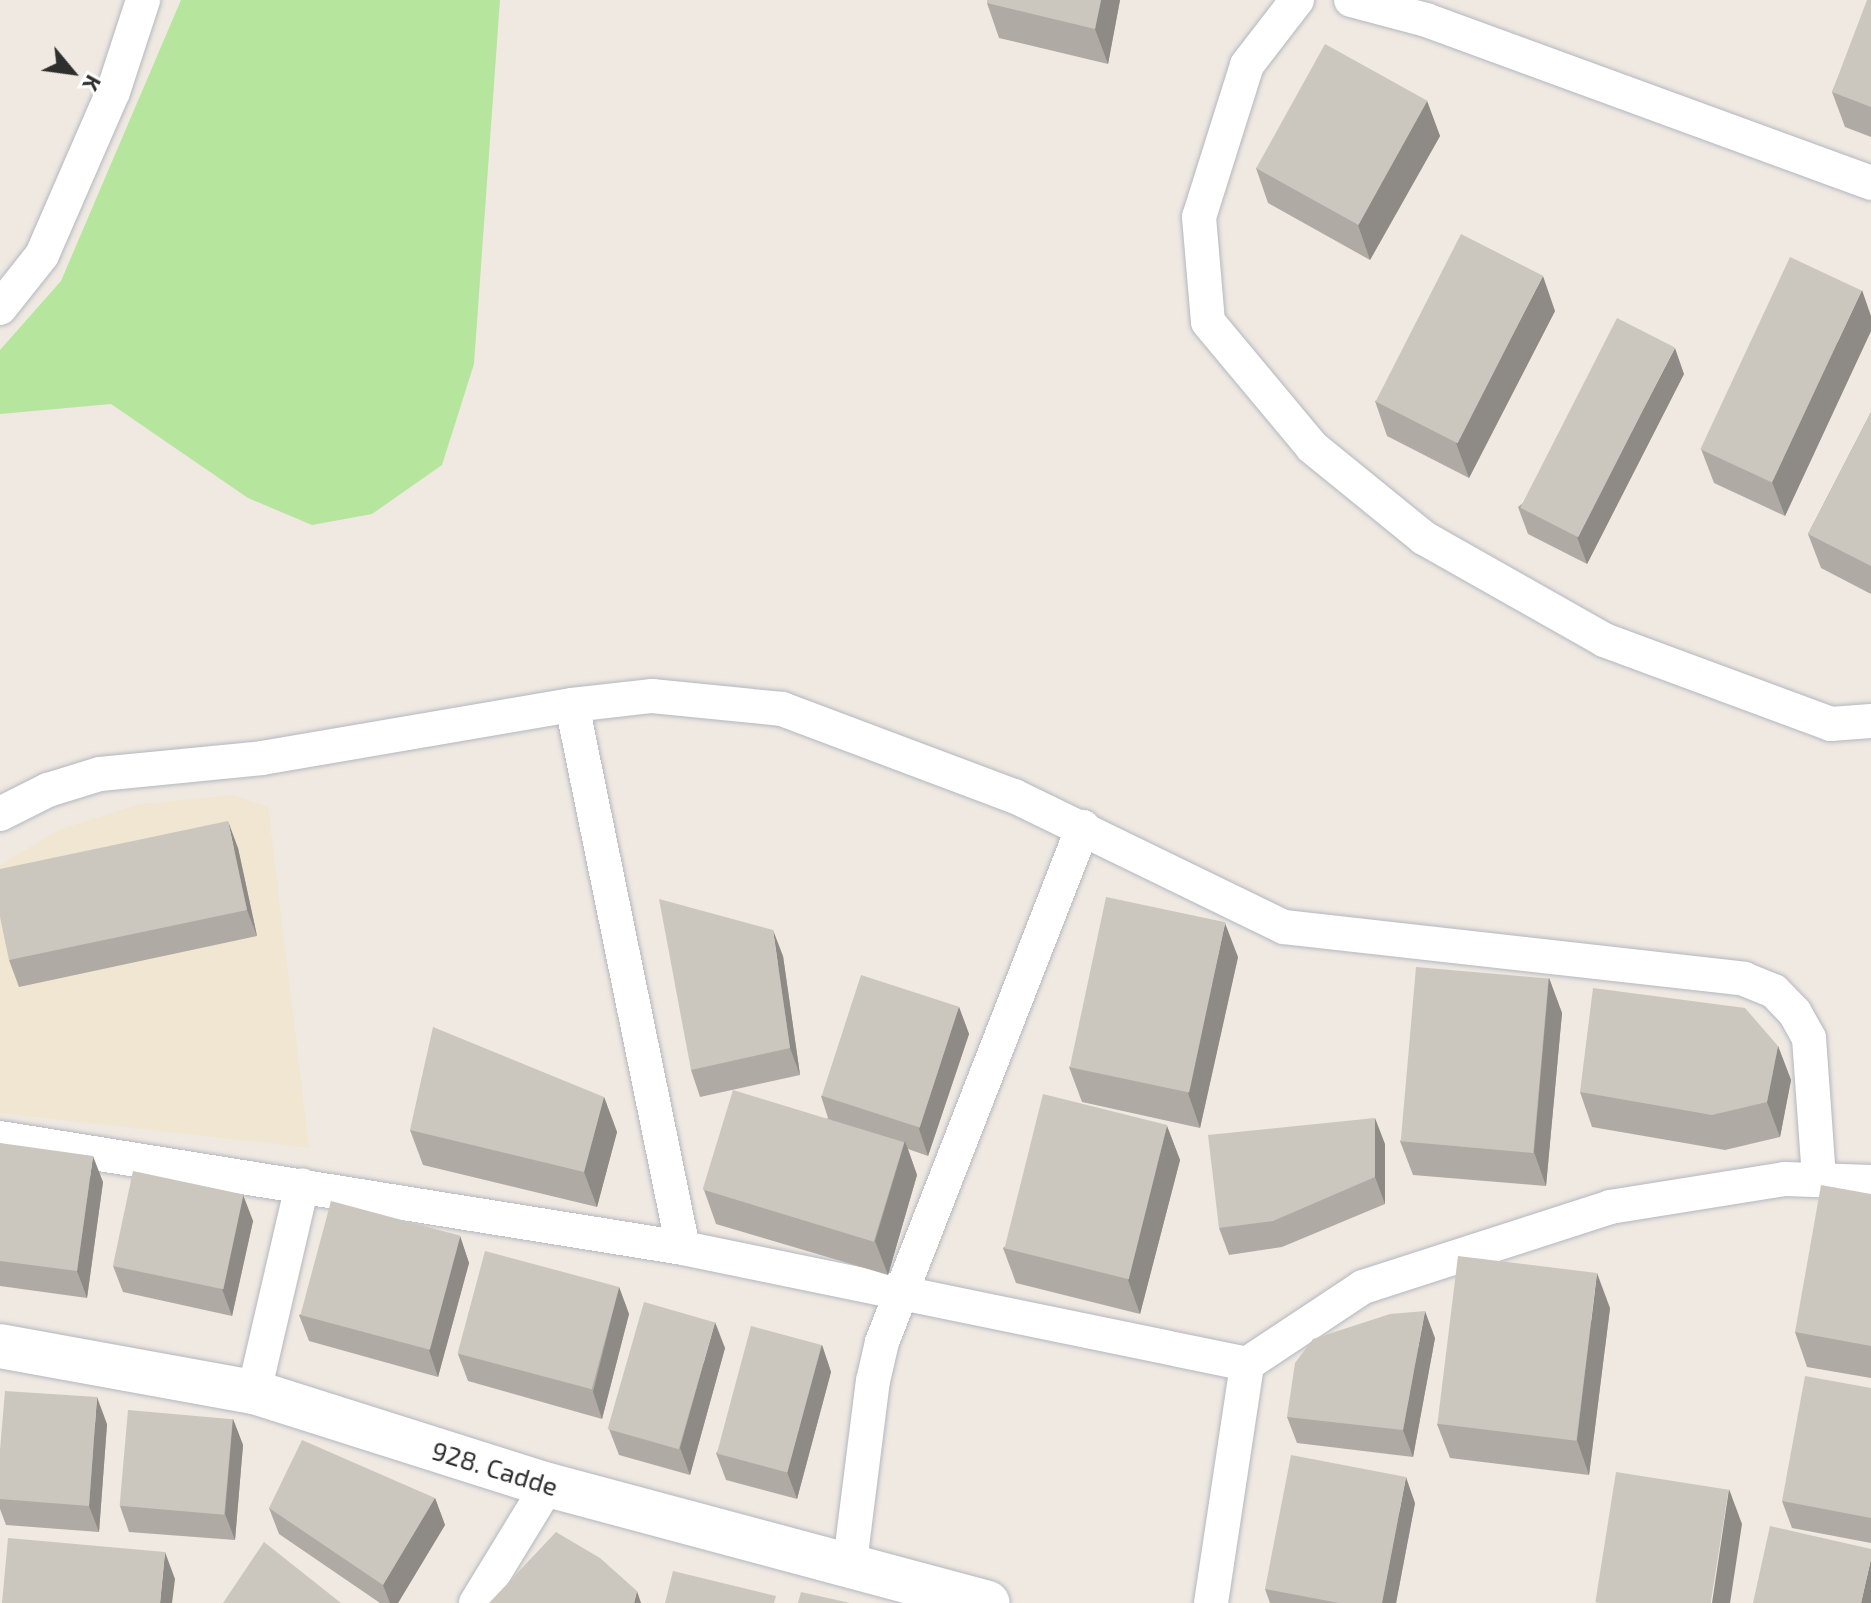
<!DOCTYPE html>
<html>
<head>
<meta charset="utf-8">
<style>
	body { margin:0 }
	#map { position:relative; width:1871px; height:1603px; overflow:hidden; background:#efe9e1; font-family:"Exo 2",sans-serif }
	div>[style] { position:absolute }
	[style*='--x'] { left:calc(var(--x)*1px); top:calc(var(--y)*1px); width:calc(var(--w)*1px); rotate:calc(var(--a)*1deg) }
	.education>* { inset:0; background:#f0e6d1 }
	.green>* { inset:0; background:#b6e59e }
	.roads { filter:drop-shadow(0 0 2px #b4b7c1) drop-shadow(0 0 2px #b4b7c1) }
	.street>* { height:34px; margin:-17px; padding:0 17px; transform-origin:17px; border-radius:17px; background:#fff }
	.secondary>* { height:44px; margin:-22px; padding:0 22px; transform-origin:22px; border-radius:22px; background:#fff }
	.wall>* { inset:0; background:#afaba4 }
	.shaded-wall>* { inset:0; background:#8e8b86 }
	.building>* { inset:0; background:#cbc7bf; transform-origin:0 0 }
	span { translate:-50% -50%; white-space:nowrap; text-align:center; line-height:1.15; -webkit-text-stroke:6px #fff; paint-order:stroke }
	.street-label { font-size:26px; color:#2e2e2e }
	.north { position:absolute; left:32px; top:32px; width:80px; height:80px; -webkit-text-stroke:6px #fff; paint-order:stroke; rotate:119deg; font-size:22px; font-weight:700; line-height:32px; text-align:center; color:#2e2e2e }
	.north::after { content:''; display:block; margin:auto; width:28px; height:36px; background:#2e2e2e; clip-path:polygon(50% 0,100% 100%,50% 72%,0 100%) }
</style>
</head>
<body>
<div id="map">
	<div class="education">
		<i style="clip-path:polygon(234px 795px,268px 807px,309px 1148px,0 1113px,0 865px,59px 830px,139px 804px)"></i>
	</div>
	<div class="green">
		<i style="clip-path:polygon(181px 0,500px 0,474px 364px,442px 465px,372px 514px,312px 525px,248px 498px,111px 404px,0 414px,0 350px,61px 281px)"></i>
	</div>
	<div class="roads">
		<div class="street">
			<i style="--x:1297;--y:0;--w:82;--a:127.6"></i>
			<i style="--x:1247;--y:65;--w:159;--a:107.5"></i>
			<i style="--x:1199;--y:217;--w:105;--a:85.1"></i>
			<i style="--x:1208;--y:322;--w:163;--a:50.2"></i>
			<i style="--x:1312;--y:447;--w:144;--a:39.1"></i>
			<i style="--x:1424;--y:538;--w:207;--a:29.5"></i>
			<i style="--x:1604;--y:640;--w:242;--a:20.3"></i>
			<i style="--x:1831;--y:724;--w:40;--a:-4.3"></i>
			<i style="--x:1351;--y:0;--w:78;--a:14.9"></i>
			<i style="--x:1426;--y:20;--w:474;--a:20.1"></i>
			<i style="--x:0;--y:308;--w:68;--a:-51.6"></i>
			<i style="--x:42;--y:255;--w:178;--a:-66.5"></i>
			<i style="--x:113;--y:92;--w:97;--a:-71.9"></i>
			<i style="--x:572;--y:705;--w:554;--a:78.45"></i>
			<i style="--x:0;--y:814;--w:54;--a:-26.6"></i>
			<i style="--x:48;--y:790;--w:54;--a:-17.1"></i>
			<i style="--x:100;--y:774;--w:163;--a:-5.6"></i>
			<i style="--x:262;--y:758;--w:314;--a:-9.7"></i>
			<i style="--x:572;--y:705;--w:81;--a:-6.4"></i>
			<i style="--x:652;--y:696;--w:131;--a:5.7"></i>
			<i style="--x:782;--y:709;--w:248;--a:20.6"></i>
			<i style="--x:1014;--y:796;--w:300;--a:25.9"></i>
			<i style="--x:1284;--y:927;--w:463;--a:6.4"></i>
			<i style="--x:1744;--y:979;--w:32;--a:22"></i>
			<i style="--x:1774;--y:991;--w:30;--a:46"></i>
			<i style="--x:1795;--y:1013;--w:29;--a:61"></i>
			<i style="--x:1809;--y:1038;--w:140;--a:85.9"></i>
			<i style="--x:0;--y:1138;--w:692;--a:9.15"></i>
			<i style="--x:683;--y:1248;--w:576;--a:11.62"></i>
			<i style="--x:1247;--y:1364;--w:139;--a:-33.6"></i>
			<i style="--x:1363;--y:1287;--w:260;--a:-17.9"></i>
			<i style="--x:1610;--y:1207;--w:177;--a:-9.1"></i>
			<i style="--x:1785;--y:1179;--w:86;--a:2"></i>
			<i style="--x:254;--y:1392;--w:212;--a:-76.9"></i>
			<i style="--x:849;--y:1570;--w:191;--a:-82.8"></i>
			<i style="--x:873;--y:1381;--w:40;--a:-77"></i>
			<i style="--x:882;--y:1342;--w:553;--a:-68.68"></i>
			<i style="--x:476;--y:1603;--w:138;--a:-58.6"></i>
			<i style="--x:1211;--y:1603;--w:242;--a:-81.4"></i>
		</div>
		<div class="secondary">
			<i style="--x:0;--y:1346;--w:258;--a:10.3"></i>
			<i style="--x:254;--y:1392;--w:308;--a:17.6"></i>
			<i style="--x:548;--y:1485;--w:455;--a:15"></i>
		</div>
	</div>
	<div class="wall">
		<i style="clip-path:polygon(1120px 0,1108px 64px,999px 38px,987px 3px)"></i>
		<i style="clip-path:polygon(1871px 0,1871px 137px,1845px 127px,1832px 92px)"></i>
		<i style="clip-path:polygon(1427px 101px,1440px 136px,1370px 260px,1268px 203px,1256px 168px)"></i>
		<i style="clip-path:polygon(1555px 311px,1469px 478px,1387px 436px,1375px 401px)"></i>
		<i style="clip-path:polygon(1871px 316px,1871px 331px,1785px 516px,1714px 483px,1701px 449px)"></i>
		<i style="clip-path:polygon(1684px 374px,1587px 564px,1528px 534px,1518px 507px)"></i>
		<i style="clip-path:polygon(1871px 412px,1871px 594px,1821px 568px,1808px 534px)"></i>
		<i style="clip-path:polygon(238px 848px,257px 936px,19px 987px,9px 960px)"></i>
		<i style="clip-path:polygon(783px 956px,800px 1075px,700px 1097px,691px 1070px)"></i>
		<i style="clip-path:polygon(1238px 957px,1200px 1128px,1082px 1102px,1069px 1067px)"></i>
		<i style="clip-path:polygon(1549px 978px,1562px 1013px,1546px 1186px,1413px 1175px,1400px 1141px)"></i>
		<i style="clip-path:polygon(959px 1007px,969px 1034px,928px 1156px,908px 1149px,917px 1175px,888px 1275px,716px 1224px,704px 1190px,828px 1118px,821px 1096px)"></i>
		<i style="clip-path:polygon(1778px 1046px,1791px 1080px,1780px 1137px,1725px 1150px,1592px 1127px,1580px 1092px)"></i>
		<i style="clip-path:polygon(604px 1097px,617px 1132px,597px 1207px,423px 1165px,410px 1130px)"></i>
		<i style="clip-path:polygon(1167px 1126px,1180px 1160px,1140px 1314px,1016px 1283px,1003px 1248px)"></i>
		<i style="clip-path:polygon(0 1143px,103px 1182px,87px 1298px,0 1286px)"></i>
		<i style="clip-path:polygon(1385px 1144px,1385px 1204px,1282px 1247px,1229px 1255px,1219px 1228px)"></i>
		<i style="clip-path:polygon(1871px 1194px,1871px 1378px,1807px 1367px,1795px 1332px)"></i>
		<i style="clip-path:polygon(243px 1195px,253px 1221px,232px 1316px,123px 1292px,113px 1266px)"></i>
		<i style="clip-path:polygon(460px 1236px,469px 1263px,438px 1377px,309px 1341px,299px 1315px)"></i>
		<i style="clip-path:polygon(619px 1287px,629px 1314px,602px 1419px,468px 1381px,458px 1354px)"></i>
		<i style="clip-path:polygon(1610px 1308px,1589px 1475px,1450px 1458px,1437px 1424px)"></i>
		<i style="clip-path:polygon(1435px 1338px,1413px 1457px,1297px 1443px,1287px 1417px)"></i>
		<i style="clip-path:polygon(822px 1345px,831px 1372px,797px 1499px,726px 1480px,716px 1453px)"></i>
		<i style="clip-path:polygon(725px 1348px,690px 1475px,619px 1455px,609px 1429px)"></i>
		<i style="clip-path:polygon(1871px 1388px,1871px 1543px,1792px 1528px,1782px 1501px)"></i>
		<i style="clip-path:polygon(233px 1419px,243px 1445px,235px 1540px,129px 1532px,120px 1506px)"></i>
		<i style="clip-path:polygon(107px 1424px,99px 1532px,6px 1525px,0 1509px,0 1450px)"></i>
		<i style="clip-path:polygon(435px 1498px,445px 1525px,398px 1603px,380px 1603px,279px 1534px,269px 1508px)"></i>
		<i style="clip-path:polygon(1415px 1503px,1396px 1603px,1270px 1603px,1265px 1589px)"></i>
	</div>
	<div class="shaded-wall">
		<i style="clip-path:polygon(1101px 0,1120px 0,1108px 64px,1095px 29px)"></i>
		<i style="clip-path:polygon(1427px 101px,1440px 136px,1370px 260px,1358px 225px)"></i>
		<i style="clip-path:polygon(1543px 276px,1555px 311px,1469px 478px,1456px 443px)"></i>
		<i style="clip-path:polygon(1862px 290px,1871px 316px,1871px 331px,1785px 516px,1772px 482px)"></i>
		<i style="clip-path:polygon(1675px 348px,1684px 374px,1587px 564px,1577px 537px)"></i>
		<i style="clip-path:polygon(228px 821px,238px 848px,257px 936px,247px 910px)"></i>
		<i style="clip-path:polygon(1225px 923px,1238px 957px,1200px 1128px,1188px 1093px)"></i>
		<i style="clip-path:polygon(773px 930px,783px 956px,800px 1075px,790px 1048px)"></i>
		<i style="clip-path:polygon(1549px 978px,1562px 1013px,1546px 1186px,1534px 1152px)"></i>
		<i style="clip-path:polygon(959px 1007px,969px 1034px,928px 1156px,919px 1129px)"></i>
		<i style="clip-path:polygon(1778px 1046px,1791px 1080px,1780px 1137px,1767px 1102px)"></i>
		<i style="clip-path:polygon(604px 1097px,617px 1132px,597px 1207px,584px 1172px)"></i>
		<i style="clip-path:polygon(1375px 1118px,1385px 1144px,1385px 1204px,1375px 1177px)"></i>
		<i style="clip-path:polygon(1167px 1126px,1180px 1160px,1140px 1314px,1128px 1280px)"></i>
		<i style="clip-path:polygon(905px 1141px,917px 1175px,888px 1275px,875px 1241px)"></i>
		<i style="clip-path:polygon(93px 1156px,103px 1182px,87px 1298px,77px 1271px)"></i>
		<i style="clip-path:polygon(243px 1195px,253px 1221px,232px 1316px,222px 1289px)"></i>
		<i style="clip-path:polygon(460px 1236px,469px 1263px,438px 1377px,429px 1350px)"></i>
		<i style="clip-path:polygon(1597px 1273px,1610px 1308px,1589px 1475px,1577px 1440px)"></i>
		<i style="clip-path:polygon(619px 1287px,629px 1314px,602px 1419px,593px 1392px)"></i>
		<i style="clip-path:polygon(1425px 1311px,1435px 1338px,1413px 1457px,1403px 1430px)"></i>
		<i style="clip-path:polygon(715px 1322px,725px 1348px,690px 1475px,680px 1448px)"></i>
		<i style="clip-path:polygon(822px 1345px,831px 1372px,797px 1499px,787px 1472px)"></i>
		<i style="clip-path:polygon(97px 1397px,107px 1424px,99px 1532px,89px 1506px)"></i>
		<i style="clip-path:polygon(233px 1419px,243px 1445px,235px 1540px,225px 1514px)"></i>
		<i style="clip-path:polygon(1406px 1477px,1415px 1503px,1396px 1603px,1382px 1603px)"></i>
		<i style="clip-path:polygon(1729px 1489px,1742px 1524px,1730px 1603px,1712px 1603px)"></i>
		<i style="clip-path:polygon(435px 1498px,445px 1525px,398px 1603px,390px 1603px,383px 1585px)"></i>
		<i style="clip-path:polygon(165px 1552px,175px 1579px,172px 1603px,160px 1603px)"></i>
		<i style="clip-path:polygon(1871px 1559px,1871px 1603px,1861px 1603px)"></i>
		<i style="clip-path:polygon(637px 1591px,641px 1603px,634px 1603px)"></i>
	</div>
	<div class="building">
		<i style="clip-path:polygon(987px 0,1101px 0,1095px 29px,987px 3px)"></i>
		<i style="clip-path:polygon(1867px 0,1871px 0,1871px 107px,1832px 92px)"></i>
		<i style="left:1325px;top:44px;width:117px;height:142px;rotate:29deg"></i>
		<i style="left:1461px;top:234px;width:92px;height:188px;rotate:27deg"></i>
		<i style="left:1790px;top:257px;width:79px;height:212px;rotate:25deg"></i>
		<i style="left:1617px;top:318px;width:65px;height:213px;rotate:27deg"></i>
		<i style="clip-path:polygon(1871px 412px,1871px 566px,1808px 534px)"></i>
		<i style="clip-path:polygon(228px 821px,247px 910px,9px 960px,0 917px,0 869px)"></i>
		<i style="left:1106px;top:897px;width:122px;height:174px;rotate:12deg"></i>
		<i style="clip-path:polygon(659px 899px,773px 930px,790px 1048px,691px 1070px)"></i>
		<i style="left:1416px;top:967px;width:133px;height:175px;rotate:5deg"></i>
		<i style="left:861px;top:975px;width:103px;height:127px;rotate:18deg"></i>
		<i style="clip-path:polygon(1593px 988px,1745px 1008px,1778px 1046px,1767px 1102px,1712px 1115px,1580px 1092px)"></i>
		<i style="clip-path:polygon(433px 1027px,604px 1097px,584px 1172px,410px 1130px)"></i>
		<i style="left:733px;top:1090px;width:179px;height:104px;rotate:17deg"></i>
		<i style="left:1043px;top:1094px;width:128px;height:159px;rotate:14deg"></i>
		<i style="clip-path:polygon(1375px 1118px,1375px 1177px,1273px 1221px,1219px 1228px,1208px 1135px)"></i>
		<i style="clip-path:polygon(0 1143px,93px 1156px,77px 1271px,0 1261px)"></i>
		<i style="left:133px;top:1171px;width:113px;height:97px;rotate:12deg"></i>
		<i style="clip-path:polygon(1821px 1185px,1871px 1194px,1871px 1346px,1795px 1332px)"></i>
		<i style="left:331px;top:1201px;width:134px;height:118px;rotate:15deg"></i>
		<i style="left:485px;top:1251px;width:139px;height:106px;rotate:15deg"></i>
		<i style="left:1458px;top:1256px;width:140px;height:169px;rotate:7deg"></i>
		<i style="left:644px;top:1302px;width:74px;height:132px;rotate:16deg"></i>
		<i style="clip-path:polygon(1425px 1311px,1403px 1430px,1287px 1417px,1295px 1363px,1313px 1339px,1390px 1314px)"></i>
		<i style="left:751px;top:1326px;width:73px;height:132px;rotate:15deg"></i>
		<i style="clip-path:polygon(1805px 1376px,1871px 1388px,1871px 1518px,1782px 1501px)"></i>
		<i style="clip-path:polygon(5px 1391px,97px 1397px,89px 1506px,0 1499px,0 1450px)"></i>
		<i style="left:128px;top:1410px;width:105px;height:96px;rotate:5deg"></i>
		<i style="clip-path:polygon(302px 1440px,435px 1498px,383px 1585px,269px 1508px)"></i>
		<i style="clip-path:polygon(1291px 1455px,1406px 1477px,1382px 1603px,1339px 1603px,1265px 1589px)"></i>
		<i style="left:1616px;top:1472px;width:114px;height:132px;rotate:9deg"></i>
		<i style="clip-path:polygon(1770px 1526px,1871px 1549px,1871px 1559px,1861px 1603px,1753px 1603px)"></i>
		<i style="clip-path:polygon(556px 1532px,600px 1558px,637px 1591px,634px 1603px,489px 1603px)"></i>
		<i style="clip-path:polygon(8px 1538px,165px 1552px,160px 1603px,2px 1603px)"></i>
		<i style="clip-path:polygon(264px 1542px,341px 1603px,223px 1603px)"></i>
		<i style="clip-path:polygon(673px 1571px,776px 1596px,774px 1603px,665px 1603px)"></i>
		<i style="clip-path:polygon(801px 1592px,850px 1603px,798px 1603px)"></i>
	</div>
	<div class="street-label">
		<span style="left:495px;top:1468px;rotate:17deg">928. Cadde</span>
	</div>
	<div class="north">K</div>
</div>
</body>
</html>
